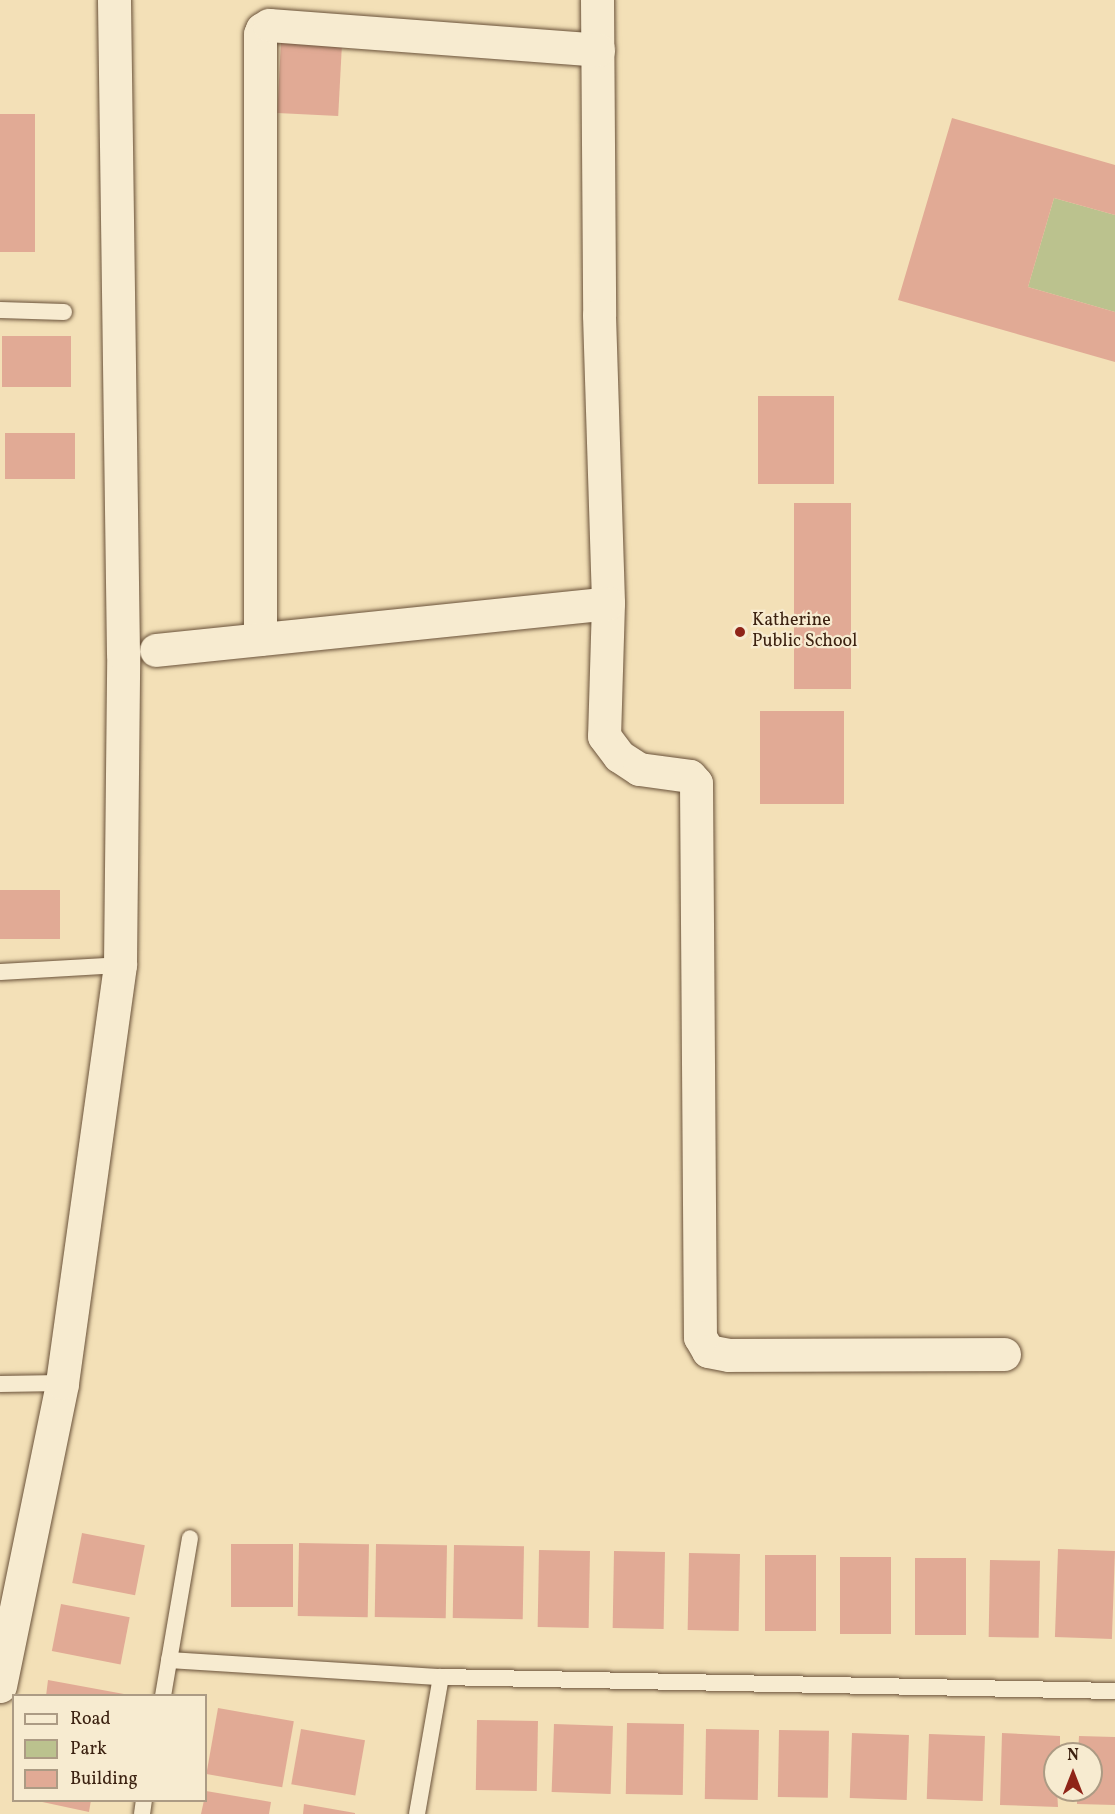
<!DOCTYPE html>
<html>
<head>
<meta charset="utf-8">
<style>
	body { margin:0 }
	#map { position:relative; width:1115px; height:1814px; overflow:hidden; background:#f3e0b7; font-family:Vollkorn,serif }
	div>[style] { position:absolute }
	[style*='--x'] { left:calc(var(--x)*1px); top:calc(var(--y)*1px); width:calc(var(--w)*1px); rotate:calc(var(--a)*1deg) }
	.green>* { inset:0; background:#bbc28e }
	.building>* { inset:0; background:#e1aa95; transform-origin:0 0 }
	.roads { filter:drop-shadow(0 0 2px #6a523a) drop-shadow(0 0 2px #6a523a) }
	.lane>* { height:16px; margin:-8px; padding:0 8px; transform-origin:8px; border-radius:8px; background:#f7ebd0 }
	.street>* { height:33px; margin:-16.5px; padding:0 16.5px; transform-origin:16.5px; border-radius:16.5px; background:#f7ebd0 }
	.dots>* { width:16px; height:16px; translate:-50% -50%; box-sizing:border-box; border:3px solid #f7ebd0; border-radius:50% }
	span { translate:-50% -50%; white-space:nowrap; text-align:center; line-height:1.15; -webkit-text-stroke:4.5px #f7ebd0; paint-order:stroke }
	.poi-label { font-size:18px; color:#3c2211 }
	.left { translate:0 -50%; text-align:left }
	.legend { position:absolute; left:12px; top:1694px; width:195px; height:108px; box-sizing:border-box; background:#f7ebd0; border:2px solid #ac9b84; margin:0; padding:8px 10px; list-style:none; font-size:18px; color:#3c2211 }
	.legend li { display:flex; align-items:center; gap:12px; height:30px }
	.legend b { width:30px; border:2px solid #ac9b84 }
	.north { position:absolute; left:1043px; top:1742px; width:60px; height:60px; box-sizing:border-box; background:#f7ebd0; border:2px solid #ac9b84; border-radius:50%; rotate:0deg; font-size:16px; font-weight:700; line-height:24px; text-align:center; color:#3c2211 }
	.north::after { content:''; display:block; margin:auto; width:21px; height:27px; background:#8f2418; clip-path:polygon(50% 0,100% 100%,50% 72%,0 100%) }
</style>
</head>
<body>
<div id="map">
	<div class="green">
		<i style="clip-path:polygon(1054px 198px,1115px 215px,1115px 312px,1028px 287px)"></i>
	</div>
	<div class="building">
		<i style="left:281px;top:42px;width:61px;height:71px;rotate:3deg"></i>
		<i style="left:0;top:114px;width:35px;height:138px"></i>
		<i style="clip-path:polygon(952px 118px,1115px 165px,1115px 215px,1054px 198px,1028px 287px,1115px 312px,1115px 362px,898px 300px)"></i>
		<i style="left:2px;top:336px;width:69px;height:51px"></i>
		<i style="left:758px;top:396px;width:76px;height:88px"></i>
		<i style="left:5px;top:433px;width:70px;height:46px"></i>
		<i style="left:794px;top:503px;width:57px;height:186px"></i>
		<i style="left:760px;top:711px;width:84px;height:93px"></i>
		<i style="left:0;top:890px;width:60px;height:49px"></i>
		<i style="left:82px;top:1533px;width:64px;height:51px;rotate:11deg"></i>
		<i style="left:299px;top:1543px;width:70px;height:73px;rotate:1deg"></i>
		<i style="left:231px;top:1544px;width:62px;height:63px"></i>
		<i style="left:376px;top:1544px;width:71px;height:73px;rotate:1deg"></i>
		<i style="left:454px;top:1545px;width:70px;height:73px;rotate:1deg"></i>
		<i style="left:1058px;top:1549px;width:57px;height:88px;rotate:2deg"></i>
		<i style="left:539px;top:1550px;width:51px;height:77px;rotate:1deg"></i>
		<i style="left:614px;top:1551px;width:51px;height:77px;rotate:1deg"></i>
		<i style="left:689px;top:1553px;width:51px;height:77px;rotate:1deg"></i>
		<i style="left:765px;top:1555px;width:51px;height:76px"></i>
		<i style="left:840px;top:1557px;width:51px;height:77px"></i>
		<i style="left:915px;top:1558px;width:51px;height:77px"></i>
		<i style="left:990px;top:1560px;width:50px;height:77px;rotate:1deg"></i>
		<i style="left:61px;top:1604px;width:70px;height:48px;rotate:11deg"></i>
		<i style="clip-path:polygon(48px 1680px,124px 1694px,123px 1696px,46px 1696px)"></i>
		<i style="left:218px;top:1708px;width:77px;height:67px;rotate:10deg"></i>
		<i style="left:477px;top:1720px;width:61px;height:70px;rotate:1deg"></i>
		<i style="left:627px;top:1723px;width:57px;height:71px;rotate:1deg"></i>
		<i style="left:554px;top:1724px;width:59px;height:68px;rotate:2deg"></i>
		<i style="left:301px;top:1729px;width:65px;height:56px;rotate:10deg"></i>
		<i style="left:706px;top:1729px;width:53px;height:70px;rotate:1deg"></i>
		<i style="left:779px;top:1730px;width:50px;height:67px;rotate:1deg"></i>
		<i style="left:852px;top:1733px;width:57px;height:65px;rotate:2deg"></i>
		<i style="clip-path:polygon(1002px 1733px,1060px 1736px,1060px 1754px,1055px 1754px,1058px 1807px,1000px 1805px)"></i>
		<i style="left:929px;top:1734px;width:56px;height:65px;rotate:2deg"></i>
		<i style="clip-path:polygon(1079px 1736px,1115px 1737px,1115px 1805px,1077px 1804px,1077px 1790px,1091px 1790px,1091px 1754px,1078px 1754px)"></i>
		<i style="clip-path:polygon(206px 1791px,271px 1802px,269px 1814px,201px 1814px)"></i>
		<i style="clip-path:polygon(33px 1800px,91px 1800px,89px 1812px)"></i>
		<i style="clip-path:polygon(304px 1804px,355px 1813px,355px 1814px,303px 1814px)"></i>
	</div>
	<div class="roads">
		<div class="lane">
			<i style="--x:0;--y:310;--w:64;--a:1.8"></i>
			<i style="--x:0;--y:972;--w:120;--a:-3.3"></i>
			<i style="--x:0;--y:1384;--w:62;--a:-0.9"></i>
			<i style="--x:169;--y:1660;--w:273;--a:3.6"></i>
			<i style="--x:441;--y:1677;--w:674;--a:1.19"></i>
			<i style="--x:163;--y:1696;--w:160;--a:-80.3"></i>
			<i style="--x:142;--y:1814;--w:14;--a:-82"></i>
			<i style="--x:417;--y:1814;--w:139;--a:-80.1"></i>
		</div>
		<div class="street">
			<i style="--x:597;--y:0;--w:315;--a:89.6"></i>
			<i style="--x:599;--y:315;--w:288;--a:88.2"></i>
			<i style="--x:608;--y:603;--w:133;--a:91.7"></i>
			<i style="--x:604;--y:736;--w:25;--a:53"></i>
			<i style="--x:619;--y:756;--w:24;--a:33"></i>
			<i style="--x:639;--y:769;--w:51;--a:7.8"></i>
			<i style="--x:690;--y:776;--w:9;--a:49"></i>
			<i style="--x:696;--y:783;--w:554;--a:89.59"></i>
			<i style="--x:700;--y:1337;--w:16;--a:60"></i>
			<i style="--x:708;--y:1351;--w:21;--a:11"></i>
			<i style="--x:729;--y:1355;--w:275;--a:-0.2"></i>
			<i style="--x:260;--y:639;--w:605;--a:-90"></i>
			<i style="--x:260;--y:34;--w:5;--a:-68"></i>
			<i style="--x:262;--y:29;--w:8;--a:-30"></i>
			<i style="--x:269;--y:25;--w:330;--a:4.3"></i>
			<i style="--x:156;--y:650;--w:454;--a:-5.9"></i>
			<i style="--x:0;--y:1686;--w:309;--a:-78.4"></i>
			<i style="--x:62;--y:1383;--w:422;--a:-82.1"></i>
			<i style="--x:120;--y:965;--w:311;--a:-89.4"></i>
			<i style="--x:123;--y:654;--w:654;--a:-90.79"></i>
		</div>
	</div>
	<div class="dots">
		<i style="left:740px;top:632px;background:#8f2418"></i>
	</div>
	<div class="poi-label">
		<span class="left" style="left:752px;top:632px">Katherine<br>Public School</span>
	</div>
	<ul class="legend">
	<li><b style="height:8px;background:#f7ebd0"></b>Road</li>
	<li><b style="height:16px;background:#bbc28e"></b>Park</li>
	<li><b style="height:16px;background:#e1aa95"></b>Building</li>
	</ul>
	<div class="north">N</div>
</div>
</body>
</html>
